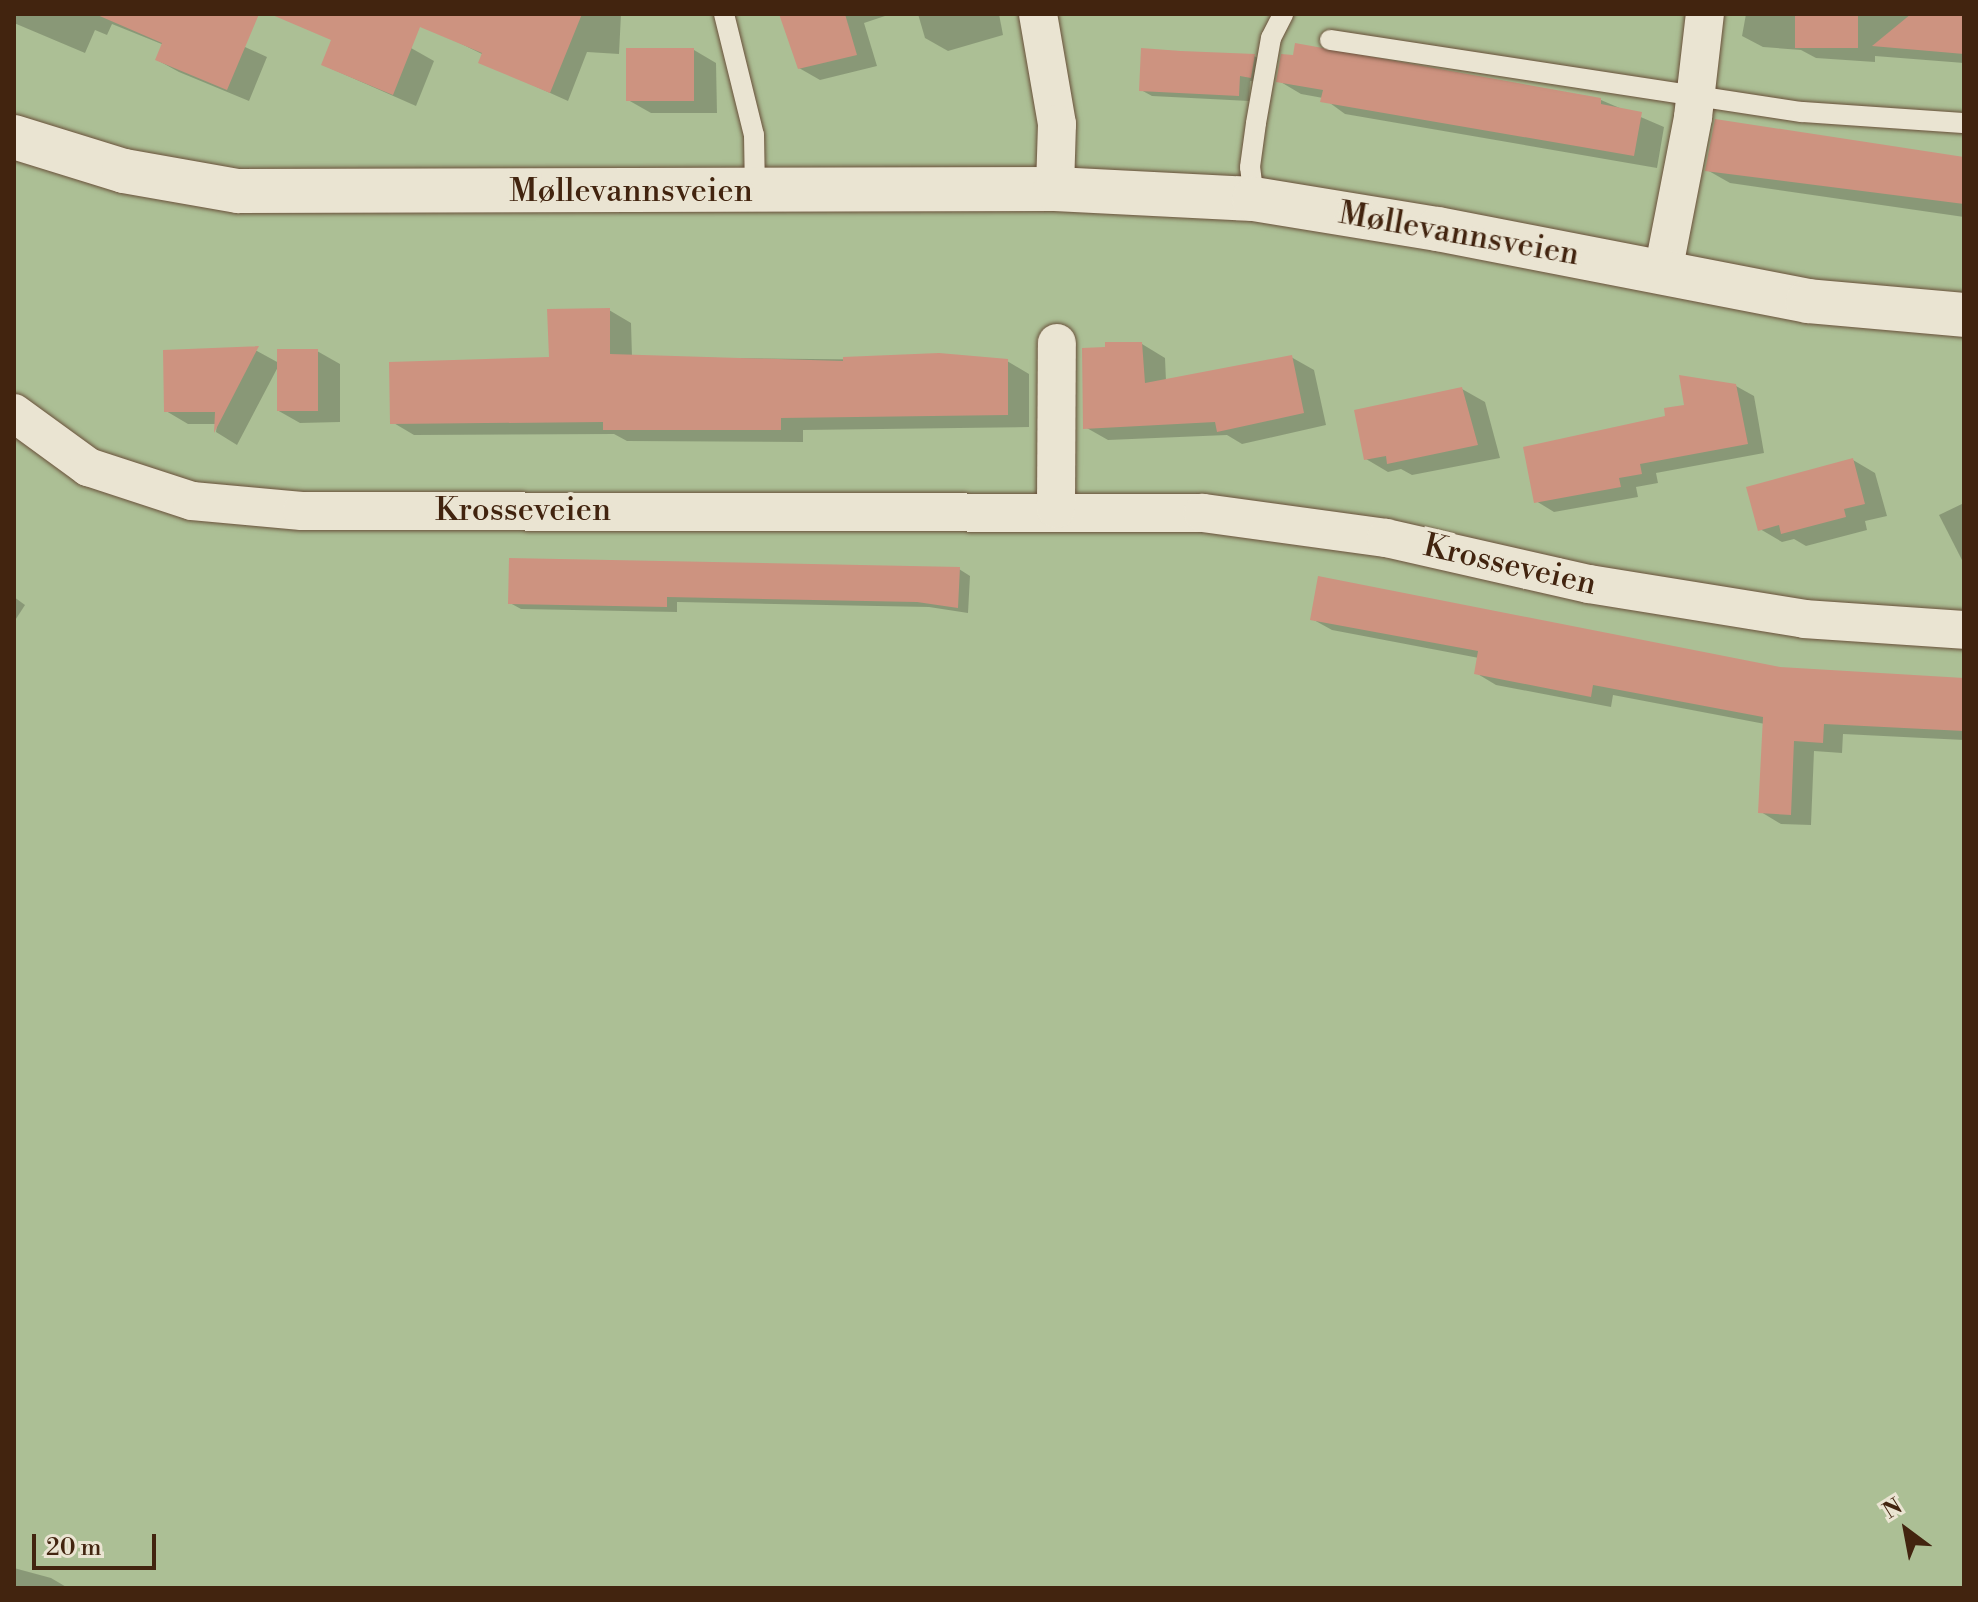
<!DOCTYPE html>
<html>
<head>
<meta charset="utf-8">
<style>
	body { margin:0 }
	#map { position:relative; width:1978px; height:1602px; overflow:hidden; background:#dfd6ba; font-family:"Libre Bodoni",serif }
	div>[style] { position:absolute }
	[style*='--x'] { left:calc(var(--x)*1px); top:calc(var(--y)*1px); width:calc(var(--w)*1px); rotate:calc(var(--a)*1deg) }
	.green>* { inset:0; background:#acbf95; transform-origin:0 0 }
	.shadow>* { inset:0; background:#0003 }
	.building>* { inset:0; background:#cd9380; transform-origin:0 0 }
	.roads { filter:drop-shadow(0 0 2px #69503a) drop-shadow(0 0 2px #69503a) }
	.lane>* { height:20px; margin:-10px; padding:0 10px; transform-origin:10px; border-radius:10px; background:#eae4d2 }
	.street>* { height:38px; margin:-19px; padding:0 19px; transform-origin:19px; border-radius:19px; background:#eae4d2 }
	.secondary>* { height:44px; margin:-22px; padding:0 22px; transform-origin:22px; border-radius:22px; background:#eae4d2 }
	span { translate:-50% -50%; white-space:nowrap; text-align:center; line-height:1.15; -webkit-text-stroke:8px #eae4d2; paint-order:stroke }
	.street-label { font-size:32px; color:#42240f }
	.frame { position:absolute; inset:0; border:16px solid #42240f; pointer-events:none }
	.north { position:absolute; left:1866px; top:1490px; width:80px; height:80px; -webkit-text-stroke:6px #eae4d2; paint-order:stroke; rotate:328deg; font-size:22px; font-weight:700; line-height:32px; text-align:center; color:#42240f }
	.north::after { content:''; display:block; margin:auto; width:28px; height:36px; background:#42240f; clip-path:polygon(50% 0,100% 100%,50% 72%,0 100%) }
	.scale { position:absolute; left:32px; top:1534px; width:124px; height:36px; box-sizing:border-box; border:4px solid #42240f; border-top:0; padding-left:10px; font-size:24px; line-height:28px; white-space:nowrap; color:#42240f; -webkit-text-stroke:6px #eae4d2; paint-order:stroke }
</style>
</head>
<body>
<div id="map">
	<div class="green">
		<i style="left:14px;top:14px;width:1950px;height:1574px"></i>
	</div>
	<div class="shadow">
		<i style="clip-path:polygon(14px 14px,172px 14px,267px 57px,249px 101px,179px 72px,157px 60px,164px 45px,112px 24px,107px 35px,95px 30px,85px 53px,14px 23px)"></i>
		<i style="clip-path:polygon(435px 14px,621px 14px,619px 54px,587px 52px,568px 101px,481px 62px,484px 55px,429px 28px)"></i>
		<i style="clip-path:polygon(792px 14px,891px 14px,864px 23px,877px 66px,820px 80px,799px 68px)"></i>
		<i style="clip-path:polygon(918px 14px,999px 14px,1003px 35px,948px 51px,925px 38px)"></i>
		<i style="clip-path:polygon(1746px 14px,1964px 14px,1964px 63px,1875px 56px,1875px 62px,1816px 58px,1801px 50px,1763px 47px,1742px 36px)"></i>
		<i style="clip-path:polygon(411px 48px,434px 61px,416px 106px,323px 65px)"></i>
		<i style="clip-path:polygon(694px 50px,716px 63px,717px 113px,651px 113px,628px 100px)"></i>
		<i style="clip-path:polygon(1254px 56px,1265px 62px,1261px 82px,1250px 81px,1249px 101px,1152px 96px,1141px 90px)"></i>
		<i style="clip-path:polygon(1279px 81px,1601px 100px,1664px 127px,1657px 168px,1345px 114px,1323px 98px,1301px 94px)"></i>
		<i style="clip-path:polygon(1964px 158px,1964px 217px,1730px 183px,1707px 170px)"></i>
		<i style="clip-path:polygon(609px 310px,631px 323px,632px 357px,1007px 361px,1029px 374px,1029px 427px,803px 430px,803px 442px,627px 441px,614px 434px,414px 435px,392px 422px,551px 359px)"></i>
		<i style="clip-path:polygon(1142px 344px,1165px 358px,1166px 381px,1291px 357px,1314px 370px,1326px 425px,1242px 444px,1227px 435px,1108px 440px,1085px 427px)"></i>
		<i style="clip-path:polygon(257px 351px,279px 363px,317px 351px,340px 364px,340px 422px,300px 423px,277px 410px,279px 365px,237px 445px,216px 432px,217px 424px,188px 424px,166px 411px,165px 352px)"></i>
		<i style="clip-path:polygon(1736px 386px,1754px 396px,1764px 453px,1656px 473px,1658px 483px,1636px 487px,1638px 497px,1554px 512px,1536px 501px,1686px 406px)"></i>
		<i style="clip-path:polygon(1462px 389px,1485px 402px,1500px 458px,1412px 475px,1401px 469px,1388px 472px,1366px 459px)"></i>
		<i style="clip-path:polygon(1853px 460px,1875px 473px,1887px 516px,1865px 521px,1867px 530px,1806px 546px,1794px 539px,1782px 542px,1760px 529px)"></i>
		<i style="clip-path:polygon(1964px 503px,1964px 564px,1939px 515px)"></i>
		<i style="clip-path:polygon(959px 569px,970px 576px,968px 613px,929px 607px,677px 602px,677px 612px,521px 609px,510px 603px)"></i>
		<i style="clip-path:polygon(14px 597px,25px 605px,14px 622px)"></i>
		<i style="clip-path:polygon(1312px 619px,1780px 669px,1964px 679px,1964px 740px,1843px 734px,1842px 753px,1814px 751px,1811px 825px,1781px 824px,1761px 812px,1765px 724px,1613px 695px,1611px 707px,1496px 685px,1476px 673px,1479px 658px,1332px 630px)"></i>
		<i style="clip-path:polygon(14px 1568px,51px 1578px,68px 1588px,14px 1588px)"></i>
	</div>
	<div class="building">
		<i style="clip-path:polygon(95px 14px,259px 14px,227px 90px,155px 60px,162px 43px)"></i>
		<i style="clip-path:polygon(270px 14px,582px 14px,550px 93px,478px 63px,482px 53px,420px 27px,393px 95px,321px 65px,331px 40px)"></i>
		<i style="clip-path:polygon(779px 14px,845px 14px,857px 55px,798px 69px)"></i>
		<i style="left:1795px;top:14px;width:63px;height:34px"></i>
		<i style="clip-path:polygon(1911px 14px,1964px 14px,1964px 54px,1872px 46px)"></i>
		<i style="clip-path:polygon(1295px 43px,1601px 98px,1601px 104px,1642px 112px,1634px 156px,1320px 102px,1323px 90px,1276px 82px,1281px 54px,1293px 55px)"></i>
		<i style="left:626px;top:48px;width:68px;height:53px"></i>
		<i style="clip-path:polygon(1141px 48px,1181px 51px,1255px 54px,1251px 78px,1240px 76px,1239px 96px,1139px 91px)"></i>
		<i style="clip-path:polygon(1715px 119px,1964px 157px,1964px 204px,1705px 171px)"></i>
		<i style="clip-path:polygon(610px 308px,610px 354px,843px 361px,843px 357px,939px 353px,1008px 359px,1008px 415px,781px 418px,781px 430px,603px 430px,603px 422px,390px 424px,389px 362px,549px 357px,547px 309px)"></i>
		<i style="clip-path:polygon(1105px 342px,1142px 342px,1145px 383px,1292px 355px,1304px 413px,1217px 432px,1215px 422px,1083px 429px,1082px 348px,1105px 347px)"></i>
		<i style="clip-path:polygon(259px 346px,214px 433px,215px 412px,164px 412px,163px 350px)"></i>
		<i style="left:277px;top:349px;width:41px;height:62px"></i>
		<i style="clip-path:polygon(1679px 375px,1736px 384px,1748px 444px,1640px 464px,1642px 474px,1619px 478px,1621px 487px,1534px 503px,1523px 447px,1665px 416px,1664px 408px,1684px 405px)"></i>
		<i style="clip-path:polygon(1462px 387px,1478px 445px,1387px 464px,1386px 456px,1364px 460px,1354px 410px)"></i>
		<i style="clip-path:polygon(1853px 458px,1865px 504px,1844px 509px,1846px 517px,1781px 534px,1779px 525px,1758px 531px,1746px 487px)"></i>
		<i style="clip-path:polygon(509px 558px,960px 567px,958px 608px,917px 602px,667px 597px,667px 607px,508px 604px)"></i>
		<i style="clip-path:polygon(1318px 576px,1780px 667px,1964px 678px,1964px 731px,1824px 724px,1823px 743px,1794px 741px,1791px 815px,1758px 813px,1763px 717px,1593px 685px,1591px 697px,1474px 674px,1478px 651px,1310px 620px)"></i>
	</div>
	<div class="roads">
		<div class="lane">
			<i style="--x:724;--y:14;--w:125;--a:76.1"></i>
			<i style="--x:754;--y:135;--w:55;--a:89"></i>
			<i style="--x:1330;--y:40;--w:477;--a:8.7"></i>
			<i style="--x:1802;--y:112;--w:162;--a:3.9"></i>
			<i style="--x:1254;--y:199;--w:32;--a:-97"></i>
			<i style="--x:1250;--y:167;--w:44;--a:-82.2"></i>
			<i style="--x:1256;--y:123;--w:86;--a:-80"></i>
			<i style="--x:1271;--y:38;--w:27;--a:-63"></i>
		</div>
		<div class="street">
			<i style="--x:1038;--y:14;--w:112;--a:80.2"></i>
			<i style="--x:1057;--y:124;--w:65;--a:91.8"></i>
			<i style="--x:1663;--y:272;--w:158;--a:-79"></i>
			<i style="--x:1693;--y:117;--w:104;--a:-83.4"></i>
			<i style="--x:14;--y:413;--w:92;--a:36.1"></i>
			<i style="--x:88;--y:467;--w:109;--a:18.1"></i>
			<i style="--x:192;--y:501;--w:110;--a:5.2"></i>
			<i style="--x:302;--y:511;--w:901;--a:0.13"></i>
			<i style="--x:1203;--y:513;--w:185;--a:7.8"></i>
			<i style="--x:1386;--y:538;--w:208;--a:12.8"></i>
			<i style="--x:1589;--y:584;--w:218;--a:9.2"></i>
			<i style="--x:1804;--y:619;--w:160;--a:3.9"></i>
			<i style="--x:1056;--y:509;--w:166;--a:-89.7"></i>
		</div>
		<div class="secondary">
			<i style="--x:14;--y:137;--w:115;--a:17.2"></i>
			<i style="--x:124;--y:171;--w:116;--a:10"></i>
			<i style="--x:238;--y:191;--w:817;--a:-0.14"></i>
			<i style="--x:1055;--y:189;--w:199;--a:2.9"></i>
			<i style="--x:1254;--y:199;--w:186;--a:9.3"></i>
			<i style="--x:1438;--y:229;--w:377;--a:11"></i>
			<i style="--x:1808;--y:301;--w:157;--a:5.1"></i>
		</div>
	</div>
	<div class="street-label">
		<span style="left:631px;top:191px">Møllevannsveien</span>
		<span style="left:1459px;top:234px;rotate:10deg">Møllevannsveien</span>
		<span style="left:523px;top:510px">Krosseveien</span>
		<span style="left:1510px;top:565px;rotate:13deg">Krosseveien</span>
	</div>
	<div class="frame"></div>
	<div class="north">N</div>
	<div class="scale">20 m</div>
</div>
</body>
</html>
